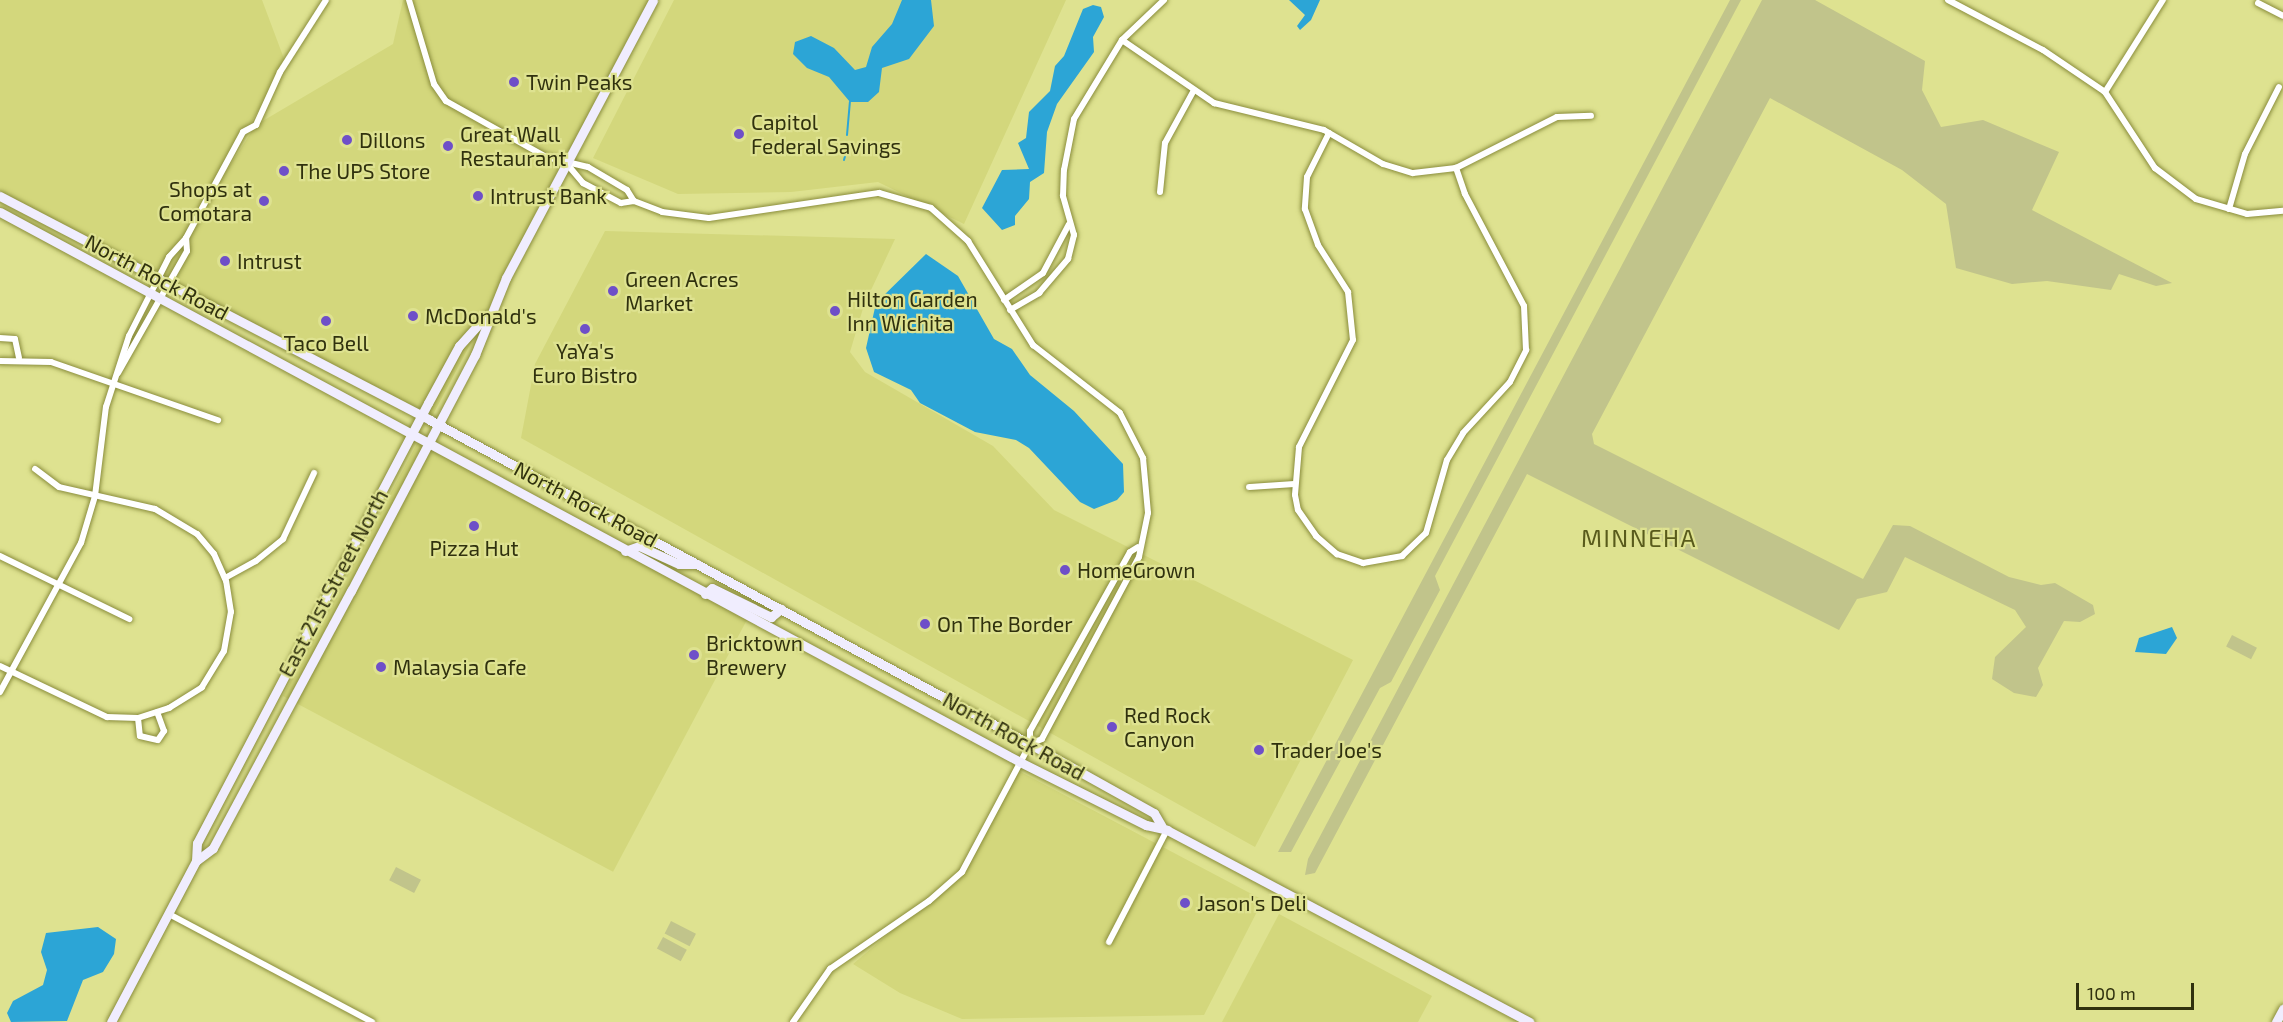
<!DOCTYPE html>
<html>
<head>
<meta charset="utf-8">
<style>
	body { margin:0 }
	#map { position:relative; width:2283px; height:1022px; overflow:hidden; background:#dee290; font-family:"Exo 2",sans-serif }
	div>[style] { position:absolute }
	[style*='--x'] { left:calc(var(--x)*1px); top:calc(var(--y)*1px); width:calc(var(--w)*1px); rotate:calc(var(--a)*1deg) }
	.built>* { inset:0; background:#d3d77c; transform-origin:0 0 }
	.green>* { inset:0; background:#c1c48b; transform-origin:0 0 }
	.water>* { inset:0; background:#2ca5d6 }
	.stream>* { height:2px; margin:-1px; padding:0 1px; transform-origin:1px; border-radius:1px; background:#2ca5d6 }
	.roads { filter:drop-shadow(0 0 2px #8a8d3c) drop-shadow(0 0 2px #8a8d3c) }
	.street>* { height:6px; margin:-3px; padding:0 3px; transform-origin:3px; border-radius:3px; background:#fff }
	.secondary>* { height:9px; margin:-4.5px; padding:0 4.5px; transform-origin:4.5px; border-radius:4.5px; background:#f0edfe }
	.dots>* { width:16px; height:16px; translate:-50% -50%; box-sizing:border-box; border:3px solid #dee290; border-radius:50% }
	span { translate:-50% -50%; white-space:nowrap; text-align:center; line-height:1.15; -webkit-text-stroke:4.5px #dee290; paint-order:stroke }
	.poi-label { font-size:21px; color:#30310e }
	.left { translate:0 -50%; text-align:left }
	.right { translate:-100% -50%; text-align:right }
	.street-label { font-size:21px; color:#30310e }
	.quarter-label { font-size:24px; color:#595b1c; letter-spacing:1.5px }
	.scale { position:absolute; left:2076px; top:983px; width:118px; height:27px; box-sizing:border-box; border:3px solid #30310e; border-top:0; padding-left:8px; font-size:18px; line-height:21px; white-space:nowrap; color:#30310e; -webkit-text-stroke:4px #dee290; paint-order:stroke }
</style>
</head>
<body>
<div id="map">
	<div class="built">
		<i style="clip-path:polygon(0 0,262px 0,286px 64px,169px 260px,256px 125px,393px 44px,403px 0,653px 0,430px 420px,0 196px)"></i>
		<i style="clip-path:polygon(674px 0,1066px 0,964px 224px,878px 182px,791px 192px,678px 194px,593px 158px)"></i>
		<i style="clip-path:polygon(605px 231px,895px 239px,864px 305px,850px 352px,865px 372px,993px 446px,1054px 510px,1353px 660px,1255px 847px,521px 438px,535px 364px)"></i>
		<i style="left:419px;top:440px;width:374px;height:290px;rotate:28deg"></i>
		<i style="clip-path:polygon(1017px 770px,1263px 900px,1204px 1015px,962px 1019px,900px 993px,853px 964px,962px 872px)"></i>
		<i style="clip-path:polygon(1279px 914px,1432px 996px,1418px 1022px,1222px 1022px)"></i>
	</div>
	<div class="green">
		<i style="clip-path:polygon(1730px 0,1741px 0,1435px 576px,1440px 590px,1391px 682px,1380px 688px,1291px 852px,1278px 852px)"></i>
		<i style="clip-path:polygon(1762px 0,1815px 0,1925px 61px,1922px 90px,1941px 127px,1983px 120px,2059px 152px,2032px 210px,2172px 283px,2156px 286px,2119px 274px,2111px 290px,2047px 281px,2012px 284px,1956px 268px,1946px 204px,1902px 170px,1770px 98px,1592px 434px,1594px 444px,1863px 579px,1893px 525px,1910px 526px,2009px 577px,2041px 585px,2055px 583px,2093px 605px,2095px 614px,2080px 622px,2064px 621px,2038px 668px,2043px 685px,2036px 697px,2014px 693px,1992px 679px,1995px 657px,2026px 627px,2015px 610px,1905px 557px,1887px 592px,1857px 599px,1839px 630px,1527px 474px,1315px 873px,1305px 875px,1308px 859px)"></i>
		<i style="left:2232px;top:635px;width:28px;height:13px;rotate:27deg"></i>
		<i style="left:396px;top:867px;width:28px;height:15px;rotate:27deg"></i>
		<i style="left:671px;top:921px;width:28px;height:14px;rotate:27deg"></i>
		<i style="left:663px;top:937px;width:27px;height:13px;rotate:28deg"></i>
	</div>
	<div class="water">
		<i style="clip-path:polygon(902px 0,931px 0,934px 26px,909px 59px,882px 68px,879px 92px,868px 102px,850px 102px,829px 77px,807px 68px,793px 54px,795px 42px,811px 36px,834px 48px,855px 70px,866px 67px,872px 47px,892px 24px)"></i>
		<i style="clip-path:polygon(1289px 0,1320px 0,1311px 20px,1300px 30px,1297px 26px,1305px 15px)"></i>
		<i style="clip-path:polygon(1093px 5px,1101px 7px,1104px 17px,1093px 37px,1094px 52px,1057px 104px,1047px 132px,1044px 173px,1030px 182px,1029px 199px,1015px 216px,1015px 225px,1002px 230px,982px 208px,1002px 170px,1029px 169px,1018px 143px,1026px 138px,1029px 112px,1050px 91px,1055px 66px,1064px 56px,1083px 9px)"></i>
		<i style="clip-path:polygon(926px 254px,958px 276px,994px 339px,1012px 349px,1030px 375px,1074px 411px,1123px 464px,1124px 492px,1117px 500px,1094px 509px,1080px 502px,1029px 448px,1016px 440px,975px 432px,920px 403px,911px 390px,874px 372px,866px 348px,876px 303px)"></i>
		<i style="clip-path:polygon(2172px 627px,2177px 638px,2166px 654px,2135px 652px,2139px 638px)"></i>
		<i style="clip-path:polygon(98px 927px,116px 939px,114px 954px,103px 972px,83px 980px,67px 1021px,11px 1022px,7px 1013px,13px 1001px,43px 985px,47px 970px,41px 952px,46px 933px)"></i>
	</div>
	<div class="stream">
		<i style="--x:847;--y:135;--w:33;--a:-85"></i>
		<i style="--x:844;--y:160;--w:11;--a:-75"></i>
	</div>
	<div class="roads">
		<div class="street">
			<i style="--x:409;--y:0;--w:88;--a:73.4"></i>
			<i style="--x:434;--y:84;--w:21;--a:55"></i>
			<i style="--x:446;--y:101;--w:115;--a:29.2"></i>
			<i style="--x:546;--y:157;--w:43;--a:13.4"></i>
			<i style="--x:588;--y:167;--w:45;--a:30.5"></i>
			<i style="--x:627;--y:190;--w:13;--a:58"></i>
			<i style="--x:1948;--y:0;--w:107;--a:27.8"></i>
			<i style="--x:2043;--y:50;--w:75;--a:34.1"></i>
			<i style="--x:2105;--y:92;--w:91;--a:56.7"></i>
			<i style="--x:2155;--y:168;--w:51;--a:37.1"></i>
			<i style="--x:2196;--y:199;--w:53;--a:16.4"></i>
			<i style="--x:2247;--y:214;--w:36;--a:-5"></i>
			<i style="--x:2258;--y:3;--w:28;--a:27"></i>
			<i style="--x:1122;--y:40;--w:112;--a:34.4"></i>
			<i style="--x:1214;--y:103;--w:113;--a:13.8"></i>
			<i style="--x:1324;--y:130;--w:68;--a:30"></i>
			<i style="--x:1383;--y:164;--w:31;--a:17"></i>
			<i style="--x:1413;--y:173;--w:43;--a:-6.6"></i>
			<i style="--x:1456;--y:168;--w:113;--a:-26.8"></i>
			<i style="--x:1557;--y:117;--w:34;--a:-2"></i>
			<i style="--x:2105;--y:92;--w:109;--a:-57.8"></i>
			<i style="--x:1329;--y:133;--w:49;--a:116.6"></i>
			<i style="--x:1307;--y:177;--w:32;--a:94"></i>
			<i style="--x:1305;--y:209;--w:38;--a:70"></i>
			<i style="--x:1318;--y:245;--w:56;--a:57.4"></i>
			<i style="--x:1348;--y:292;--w:48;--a:84.1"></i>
			<i style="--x:1353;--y:340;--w:120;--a:116.8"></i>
			<i style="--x:1299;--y:447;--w:48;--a:94.8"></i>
			<i style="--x:1295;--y:495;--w:15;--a:79"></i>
			<i style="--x:1298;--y:510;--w:32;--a:55"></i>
			<i style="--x:1316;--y:536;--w:28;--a:41"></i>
			<i style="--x:1337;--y:554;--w:28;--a:19"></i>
			<i style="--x:1363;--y:563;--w:40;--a:-10"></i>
			<i style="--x:1402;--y:556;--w:33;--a:-44"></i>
			<i style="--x:1426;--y:533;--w:76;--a:-74"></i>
			<i style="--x:1447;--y:460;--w:31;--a:-59"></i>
			<i style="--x:1463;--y:433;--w:69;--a:-47.3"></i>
			<i style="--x:1510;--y:382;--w:36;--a:-63"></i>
			<i style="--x:1526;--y:350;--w:44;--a:-92.6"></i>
			<i style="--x:1524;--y:306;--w:127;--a:-117.8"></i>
			<i style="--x:1465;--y:194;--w:28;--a:-109"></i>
			<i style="--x:567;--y:164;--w:25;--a:50"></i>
			<i style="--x:583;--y:183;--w:43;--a:27.8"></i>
			<i style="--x:621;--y:203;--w:13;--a:-9"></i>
			<i style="--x:634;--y:201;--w:30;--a:21"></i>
			<i style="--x:662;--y:212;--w:47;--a:7.3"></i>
			<i style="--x:709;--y:218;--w:172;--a:-8.4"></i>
			<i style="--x:879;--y:193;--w:54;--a:16.1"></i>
			<i style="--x:931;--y:208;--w:50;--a:41.7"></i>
			<i style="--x:968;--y:241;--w:123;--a:58"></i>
			<i style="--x:1033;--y:345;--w:110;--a:38"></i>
			<i style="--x:1120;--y:413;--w:51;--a:62.9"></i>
			<i style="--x:1143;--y:458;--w:55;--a:84.8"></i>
			<i style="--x:1148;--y:513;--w:45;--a:101.6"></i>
			<i style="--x:1139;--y:557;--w:206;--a:118.1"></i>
			<i style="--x:1042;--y:739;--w:13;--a:157"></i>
			<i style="--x:1160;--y:192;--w:49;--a:-84.2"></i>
			<i style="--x:1165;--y:143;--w:60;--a:-61.3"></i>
			<i style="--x:2229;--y:209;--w:57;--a:-73.8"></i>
			<i style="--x:2245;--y:154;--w:75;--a:-63.1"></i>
			<i style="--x:1004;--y:300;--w:47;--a:-34.7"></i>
			<i style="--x:1043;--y:273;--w:55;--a:-62"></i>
			<i style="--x:1010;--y:310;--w:34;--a:-30"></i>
			<i style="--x:1039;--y:293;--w:45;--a:-49.5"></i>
			<i style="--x:1068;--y:259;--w:25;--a:-76"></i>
			<i style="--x:1074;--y:235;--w:41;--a:-105.8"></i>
			<i style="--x:1063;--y:196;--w:26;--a:-88"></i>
			<i style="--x:1064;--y:170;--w:52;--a:-78.9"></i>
			<i style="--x:1074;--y:119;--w:92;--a:-58.7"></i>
			<i style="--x:1122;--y:40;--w:58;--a:-43.6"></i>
			<i style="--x:0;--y:338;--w:15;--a:4"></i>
			<i style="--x:15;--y:339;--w:19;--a:78"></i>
			<i style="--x:0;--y:361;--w:51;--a:1.1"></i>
			<i style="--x:51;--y:362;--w:177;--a:19.2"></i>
			<i style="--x:118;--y:373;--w:140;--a:-60.5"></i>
			<i style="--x:187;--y:251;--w:13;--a:-94"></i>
			<i style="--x:1249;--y:487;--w:46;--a:-3.7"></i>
			<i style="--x:0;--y:556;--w:144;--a:26"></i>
			<i style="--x:225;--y:578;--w:35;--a:-29"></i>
			<i style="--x:256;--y:561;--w:35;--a:-39"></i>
			<i style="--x:283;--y:539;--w:73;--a:-64.8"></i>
			<i style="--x:0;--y:666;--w:119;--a:25.5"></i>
			<i style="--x:107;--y:717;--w:31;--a:2"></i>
			<i style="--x:138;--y:718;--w:33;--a:-18"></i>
			<i style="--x:169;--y:708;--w:39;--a:-32"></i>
			<i style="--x:202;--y:687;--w:42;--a:-58.6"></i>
			<i style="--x:224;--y:651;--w:40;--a:-80"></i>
			<i style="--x:231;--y:612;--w:31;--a:-99"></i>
			<i style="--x:226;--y:581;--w:30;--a:-114"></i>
			<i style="--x:214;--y:554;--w:26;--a:-130"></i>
			<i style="--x:197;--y:534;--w:49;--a:-149.2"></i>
			<i style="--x:155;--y:509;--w:98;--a:-167.1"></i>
			<i style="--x:59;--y:487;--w:30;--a:-143"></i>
			<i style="--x:0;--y:692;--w:170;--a:-61.5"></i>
			<i style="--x:81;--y:543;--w:49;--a:-73.4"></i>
			<i style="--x:95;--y:496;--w:90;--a:-83"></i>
			<i style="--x:106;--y:407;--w:75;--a:-72.1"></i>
			<i style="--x:129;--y:336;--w:89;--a:-63.1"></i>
			<i style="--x:169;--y:257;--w:25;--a:-48"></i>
			<i style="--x:186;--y:238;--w:120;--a:-61.7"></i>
			<i style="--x:243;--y:132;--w:15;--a:-28"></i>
			<i style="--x:256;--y:125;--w:58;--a:-65.6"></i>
			<i style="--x:280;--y:72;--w:85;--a:-57.4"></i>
			<i style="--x:138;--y:718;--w:18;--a:84"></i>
			<i style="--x:140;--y:736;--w:18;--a:13"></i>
			<i style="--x:158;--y:740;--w:11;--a:-56"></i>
			<i style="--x:164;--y:731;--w:20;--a:-110"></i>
			<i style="--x:169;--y:914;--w:230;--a:28"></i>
			<i style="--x:1109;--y:942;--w:126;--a:-62.6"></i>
			<i style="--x:793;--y:1022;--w:65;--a:-55.1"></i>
			<i style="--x:830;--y:969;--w:120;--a:-34.5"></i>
			<i style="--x:929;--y:901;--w:44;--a:-41.3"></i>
			<i style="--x:962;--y:872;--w:145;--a:-62"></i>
			<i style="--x:1030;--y:744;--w:13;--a:-90"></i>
			<i style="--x:1030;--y:731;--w:205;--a:-60.8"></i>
			<i style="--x:1130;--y:552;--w:9;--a:-32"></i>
		</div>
		<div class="secondary">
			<i style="--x:0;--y:196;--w:485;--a:27.5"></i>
			<i style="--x:430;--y:420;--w:682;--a:28.37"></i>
			<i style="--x:1030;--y:744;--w:142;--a:29.1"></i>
			<i style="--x:1154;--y:813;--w:16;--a:60"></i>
			<i style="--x:0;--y:212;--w:1159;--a:28.33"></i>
			<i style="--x:1020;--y:762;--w:141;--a:26.6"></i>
			<i style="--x:1146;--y:825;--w:22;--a:13"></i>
			<i style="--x:1167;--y:830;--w:410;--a:27.9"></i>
			<i style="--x:625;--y:551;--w:15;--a:-20"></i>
			<i style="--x:639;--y:546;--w:44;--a:24.2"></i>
			<i style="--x:679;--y:564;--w:18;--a:0"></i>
			<i style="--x:705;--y:594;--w:9;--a:-41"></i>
			<i style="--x:712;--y:588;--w:66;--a:26.2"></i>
			<i style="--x:771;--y:617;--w:13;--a:-39"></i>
			<i style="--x:196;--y:861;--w:18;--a:-87"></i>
			<i style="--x:197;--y:843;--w:497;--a:-62.3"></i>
			<i style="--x:428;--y:403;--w:65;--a:-61.5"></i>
			<i style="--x:459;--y:346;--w:40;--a:-48"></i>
			<i style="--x:111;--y:1022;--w:182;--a:-62.2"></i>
			<i style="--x:196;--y:861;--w:21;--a:-37"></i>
			<i style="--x:213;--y:848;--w:292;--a:-61.8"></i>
			<i style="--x:351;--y:591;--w:267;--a:-62.3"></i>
			<i style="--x:475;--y:355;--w:83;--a:-68.1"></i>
			<i style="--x:506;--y:278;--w:314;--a:-62.1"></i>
			<i style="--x:2276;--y:1022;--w:15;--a:-62"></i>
		</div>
	</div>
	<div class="dots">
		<i style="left:514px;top:82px;background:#6e4fc8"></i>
		<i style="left:739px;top:134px;background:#6e4fc8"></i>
		<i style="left:347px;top:140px;background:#6e4fc8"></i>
		<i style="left:448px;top:146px;background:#6e4fc8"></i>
		<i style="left:284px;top:171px;background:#6e4fc8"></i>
		<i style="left:478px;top:196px;background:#6e4fc8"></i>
		<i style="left:264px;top:201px;background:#6e4fc8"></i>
		<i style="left:225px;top:261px;background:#6e4fc8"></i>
		<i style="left:613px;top:291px;background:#6e4fc8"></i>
		<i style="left:835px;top:311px;background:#6e4fc8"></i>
		<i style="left:413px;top:316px;background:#6e4fc8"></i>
		<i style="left:326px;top:321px;background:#6e4fc8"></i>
		<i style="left:585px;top:329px;background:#6e4fc8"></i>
		<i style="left:474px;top:526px;background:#6e4fc8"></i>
		<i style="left:1065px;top:570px;background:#6e4fc8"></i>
		<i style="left:925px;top:624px;background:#6e4fc8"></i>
		<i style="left:694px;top:655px;background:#6e4fc8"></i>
		<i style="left:381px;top:667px;background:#6e4fc8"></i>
		<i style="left:1112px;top:727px;background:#6e4fc8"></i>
		<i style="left:1259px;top:750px;background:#6e4fc8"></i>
		<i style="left:1185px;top:903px;background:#6e4fc8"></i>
	</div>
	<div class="poi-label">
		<span class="left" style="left:526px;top:82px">Twin Peaks</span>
		<span class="left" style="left:751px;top:134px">Capitol<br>Federal Savings</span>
		<span class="left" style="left:460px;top:146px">Great Wall<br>Restaurant</span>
		<span class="left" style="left:359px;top:140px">Dillons</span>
		<span class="left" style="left:296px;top:171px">The UPS Store</span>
		<span class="right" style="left:252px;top:201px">Shops at<br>Comotara</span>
		<span class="left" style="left:490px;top:196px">Intrust Bank</span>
		<span class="left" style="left:237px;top:261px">Intrust</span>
		<span class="left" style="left:625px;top:291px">Green Acres<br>Market</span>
		<span class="left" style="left:847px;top:311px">Hilton Garden<br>Inn Wichita</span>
		<span class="left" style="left:425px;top:316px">McDonald's</span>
		<span style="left:326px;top:343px">Taco Bell</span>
		<span style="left:585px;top:363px">YaYa's<br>Euro Bistro</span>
		<span style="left:474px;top:548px">Pizza Hut</span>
		<span class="left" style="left:1077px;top:570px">HomeGrown</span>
		<span class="left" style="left:937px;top:624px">On The Border</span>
		<span class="left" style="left:706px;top:655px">Bricktown<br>Brewery</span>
		<span class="left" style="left:393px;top:667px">Malaysia Cafe</span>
		<span class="left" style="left:1124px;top:727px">Red Rock<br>Canyon</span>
		<span class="left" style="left:1271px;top:750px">Trader Joe's</span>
		<span class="left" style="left:1197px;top:903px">Jason's Deli</span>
	</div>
	<div class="street-label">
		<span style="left:157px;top:277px;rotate:28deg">North Rock Road</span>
		<span style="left:586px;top:504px;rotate:28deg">North Rock Road</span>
		<span style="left:333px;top:583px;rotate:-62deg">East 21st Street North</span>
		<span style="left:1014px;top:736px;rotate:29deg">North Rock Road</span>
	</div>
	<div class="quarter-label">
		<span style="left:1639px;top:538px">MINNEHA</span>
	</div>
	<div class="scale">100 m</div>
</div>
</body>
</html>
